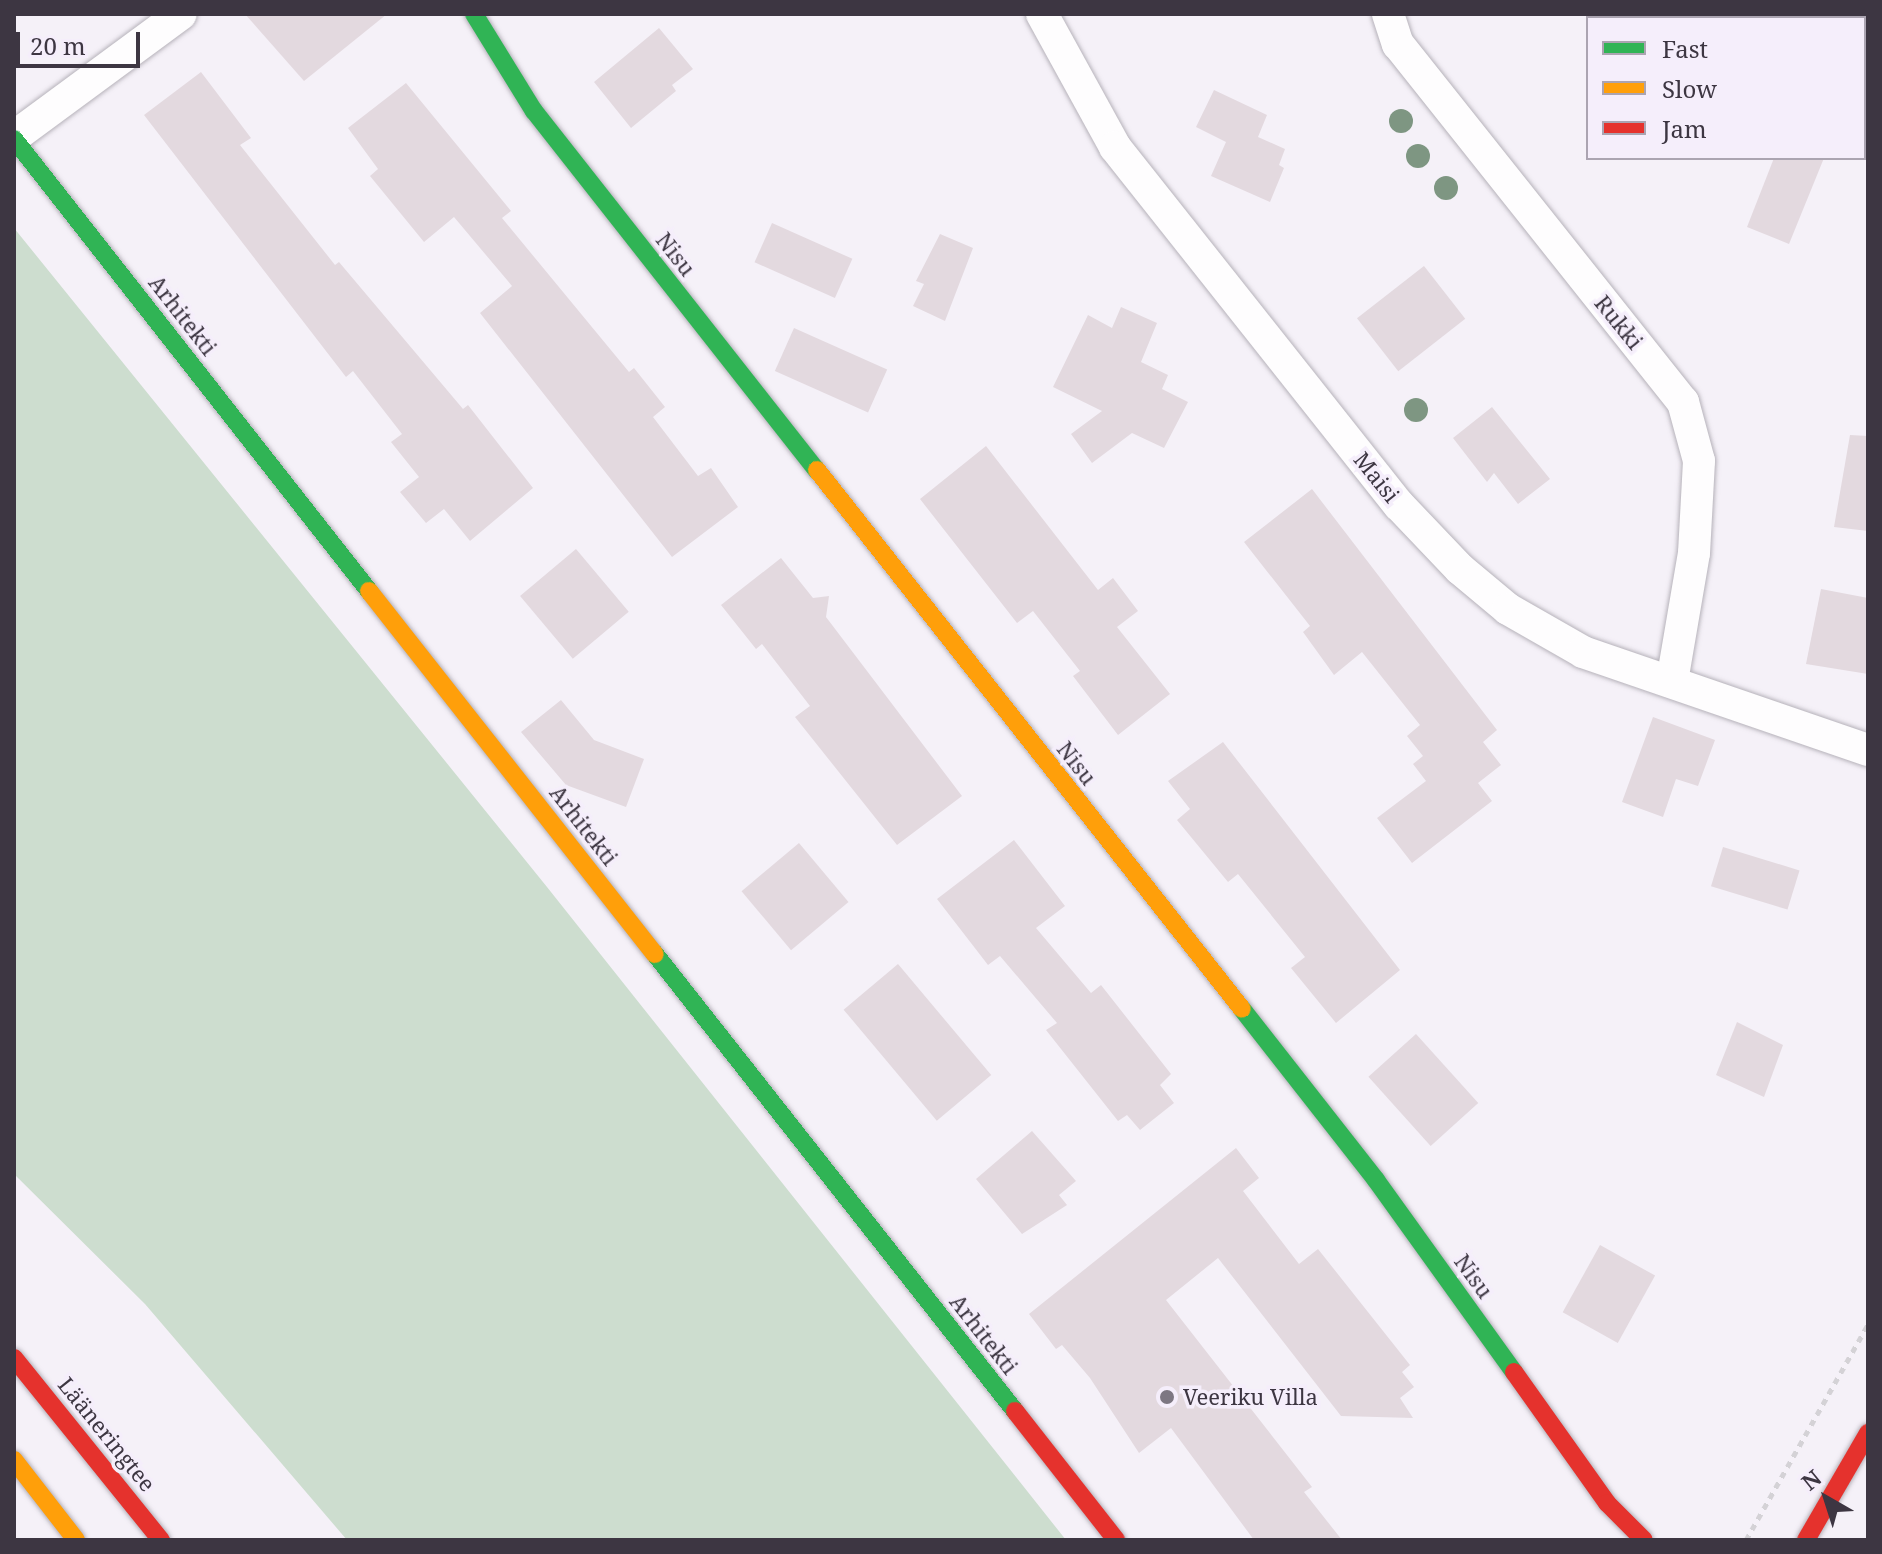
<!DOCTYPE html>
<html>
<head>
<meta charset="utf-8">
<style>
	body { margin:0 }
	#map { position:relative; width:1882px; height:1554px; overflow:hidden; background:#f5f1f8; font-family:"Noto Serif",serif }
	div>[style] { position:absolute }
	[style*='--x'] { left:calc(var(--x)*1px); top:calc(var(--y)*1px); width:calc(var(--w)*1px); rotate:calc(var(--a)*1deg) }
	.green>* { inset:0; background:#cdddcf }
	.building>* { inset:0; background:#e3d9df; transform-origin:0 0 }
	.path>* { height:5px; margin-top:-2.5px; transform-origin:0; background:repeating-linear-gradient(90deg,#d4d2d6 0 6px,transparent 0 12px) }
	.roads { filter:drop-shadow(0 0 2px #b6b2ba) drop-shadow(0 0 2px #b6b2ba) }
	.street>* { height:32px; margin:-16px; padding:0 16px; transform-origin:16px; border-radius:16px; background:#fefdfe }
	.fast>* { height:18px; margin:-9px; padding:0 9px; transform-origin:9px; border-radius:9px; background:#30b455 }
	.slow>* { height:18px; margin:-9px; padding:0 9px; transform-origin:9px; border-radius:9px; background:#ff9f0a }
	.jam>* { height:18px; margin:-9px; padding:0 9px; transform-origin:9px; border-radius:9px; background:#e5322d }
	.trees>* { width:24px; height:24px; margin:-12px; border-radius:50%; background:#7e9682 }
	.dots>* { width:22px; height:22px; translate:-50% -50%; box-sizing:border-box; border:4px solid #f5eefb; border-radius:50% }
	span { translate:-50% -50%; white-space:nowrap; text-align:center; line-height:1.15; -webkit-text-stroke:7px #f5eefb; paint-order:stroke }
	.street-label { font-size:22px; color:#3d3642 }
	.poi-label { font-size:22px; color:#3d3642 }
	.left { translate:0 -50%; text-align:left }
	.frame { position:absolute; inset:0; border:16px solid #3d3642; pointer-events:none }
	.legend { position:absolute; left:1586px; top:16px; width:280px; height:144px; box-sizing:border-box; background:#f5eefb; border:2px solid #aba4b1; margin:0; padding:10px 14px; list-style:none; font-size:24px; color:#3d3642 }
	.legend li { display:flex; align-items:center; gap:16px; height:40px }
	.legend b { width:40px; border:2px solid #aba4b1 }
	.north { position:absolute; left:1786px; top:1458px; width:80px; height:80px; -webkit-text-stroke:6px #f5eefb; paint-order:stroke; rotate:321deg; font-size:22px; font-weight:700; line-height:32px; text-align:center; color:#3d3642 }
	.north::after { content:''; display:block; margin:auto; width:28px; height:36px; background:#3d3642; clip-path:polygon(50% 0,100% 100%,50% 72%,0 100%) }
	.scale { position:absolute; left:16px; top:32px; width:124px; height:36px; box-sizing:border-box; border:4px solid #3d3642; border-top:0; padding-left:10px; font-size:24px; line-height:28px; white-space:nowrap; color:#3d3642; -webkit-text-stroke:6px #f5eefb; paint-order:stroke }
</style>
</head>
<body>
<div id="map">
	<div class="green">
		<i style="clip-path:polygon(14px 228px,547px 887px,1066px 1540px,347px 1540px,145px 1304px,14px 1174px)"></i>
	</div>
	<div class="building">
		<i style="clip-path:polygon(245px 14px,387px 14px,304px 81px)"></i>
		<i style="clip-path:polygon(659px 28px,693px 69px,672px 85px,676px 91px,631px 128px,594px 82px)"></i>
		<i style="clip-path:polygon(201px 72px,251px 138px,240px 145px,335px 265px,339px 262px,463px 409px,468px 405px,533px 488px,470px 541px,444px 509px,426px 523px,400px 492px,419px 477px,391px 442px,402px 434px,353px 371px,346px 377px,144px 115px)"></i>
		<i style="clip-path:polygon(406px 83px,511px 211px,502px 218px,629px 372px,634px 368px,665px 407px,653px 417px,698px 476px,711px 468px,738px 507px,672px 557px,480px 313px,512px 286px,454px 217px,424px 242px,370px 176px,378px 169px,348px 128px)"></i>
		<i style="clip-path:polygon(1214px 90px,1267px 115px,1258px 137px,1285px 149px,1279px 165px,1284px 168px,1270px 202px,1211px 176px,1226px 142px,1196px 127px)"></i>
		<i style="clip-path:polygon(1774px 158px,1824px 158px,1789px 244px,1747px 227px)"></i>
		<i style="left:772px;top:223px;width:88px;height:43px;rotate:24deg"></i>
		<i style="clip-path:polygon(940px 234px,973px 248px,945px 321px,913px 306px,924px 284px,916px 281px)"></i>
		<i style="left:1424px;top:266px;width:67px;height:85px;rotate:52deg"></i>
		<i style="clip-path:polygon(1121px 307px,1157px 323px,1141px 362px,1168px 375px,1162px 389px,1188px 402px,1164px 448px,1132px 433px,1092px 463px,1071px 434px,1102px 411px,1053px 387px,1088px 315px,1112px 328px)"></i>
		<i style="left:794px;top:328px;width:102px;height:47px;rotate:24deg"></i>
		<i style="clip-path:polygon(1492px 407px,1550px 479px,1518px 504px,1494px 473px,1487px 482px,1453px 438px)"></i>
		<i style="clip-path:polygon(1850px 435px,1868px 436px,1868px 531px,1834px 527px)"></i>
		<i style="clip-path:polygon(986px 446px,1098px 590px,1113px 578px,1138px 611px,1117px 627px,1170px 694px,1118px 735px,1073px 676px,1080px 671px,1033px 611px,1017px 623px,920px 499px)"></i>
		<i style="clip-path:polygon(1312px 489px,1497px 730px,1483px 742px,1501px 765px,1478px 783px,1492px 801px,1412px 863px,1377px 818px,1426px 781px,1413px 764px,1423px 756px,1407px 736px,1420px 725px,1362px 652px,1334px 675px,1303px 632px,1310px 626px,1244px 542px)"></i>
		<i style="left:576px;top:549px;width:82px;height:73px;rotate:50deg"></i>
		<i style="clip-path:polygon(781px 558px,813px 598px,829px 596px,826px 617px,962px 796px,897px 845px,795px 717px,810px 706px,762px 644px,756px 649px,721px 605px)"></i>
		<i style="clip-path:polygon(1821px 589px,1868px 598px,1868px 674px,1806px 664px)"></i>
		<i style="clip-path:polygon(561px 700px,594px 740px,644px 759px,626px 807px,566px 785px,521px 732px)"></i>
		<i style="clip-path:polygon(1653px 717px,1715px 740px,1698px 786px,1676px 779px,1663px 817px,1622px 802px)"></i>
		<i style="clip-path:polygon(1223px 742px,1400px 970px,1336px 1023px,1291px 968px,1305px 957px,1238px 874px,1228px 882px,1177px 820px,1190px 809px,1168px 781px)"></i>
		<i style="clip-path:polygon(1014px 840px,1065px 906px,1036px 928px,1091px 993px,1101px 985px,1171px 1074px,1160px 1085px,1174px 1103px,1140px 1130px,1127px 1115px,1118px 1121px,1046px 1030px,1057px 1023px,1000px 956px,988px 965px,937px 899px)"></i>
		<i style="left:799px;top:843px;width:77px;height:75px;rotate:50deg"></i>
		<i style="left:1723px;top:847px;width:80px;height:41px;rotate:17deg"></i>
		<i style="left:898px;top:964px;width:145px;height:71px;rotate:50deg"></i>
		<i style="clip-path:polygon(1737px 1022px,1783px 1045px,1764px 1097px,1716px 1075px)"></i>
		<i style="left:1416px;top:1034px;width:93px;height:64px;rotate:48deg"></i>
		<i style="clip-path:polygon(1032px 1131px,1076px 1181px,1059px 1195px,1067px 1205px,1022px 1234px,976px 1179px)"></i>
		<i style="clip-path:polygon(1236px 1148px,1259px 1178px,1243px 1191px,1299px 1264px,1318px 1249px,1410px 1365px,1402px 1372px,1414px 1387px,1400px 1398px,1413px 1418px,1341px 1416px,1218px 1258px,1166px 1300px,1312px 1487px,1304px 1492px,1342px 1540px,1254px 1540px,1171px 1428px,1139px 1453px,1090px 1378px,1062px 1345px,1056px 1349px,1029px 1314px)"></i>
		<i style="left:1600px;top:1245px;width:63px;height:77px;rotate:29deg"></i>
	</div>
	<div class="path">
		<i style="--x:1746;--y:1540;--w:248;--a:-60.5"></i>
	</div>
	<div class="roads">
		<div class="street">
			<i style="--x:1042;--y:14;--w:152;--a:61.2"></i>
			<i style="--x:1115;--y:147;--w:457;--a:51.6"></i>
			<i style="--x:1399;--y:505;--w:88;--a:46.4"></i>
			<i style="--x:1460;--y:569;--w:62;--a:39.8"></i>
			<i style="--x:1508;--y:609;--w:86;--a:29.8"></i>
			<i style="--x:1583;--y:652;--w:301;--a:19"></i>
			<i style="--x:1388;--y:14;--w:32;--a:72"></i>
			<i style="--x:1398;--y:44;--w:458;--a:51.5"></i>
			<i style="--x:1683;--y:402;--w:61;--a:74.8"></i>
			<i style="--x:1699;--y:461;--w:92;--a:93.1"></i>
			<i style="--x:1694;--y:553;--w:131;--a:99.7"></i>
			<i style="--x:1749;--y:14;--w:7;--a:34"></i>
			<i style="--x:1864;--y:77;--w:4;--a:27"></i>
			<i style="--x:14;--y:137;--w:207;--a:-36.4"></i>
		</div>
		<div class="fast">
			<i style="--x:474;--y:14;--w:114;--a:58.3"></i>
			<i style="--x:534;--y:111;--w:457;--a:51.8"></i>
			<i style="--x:14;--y:139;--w:575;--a:51.85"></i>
			<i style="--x:655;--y:954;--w:582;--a:51.77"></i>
			<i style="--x:1242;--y:1009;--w:217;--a:51.9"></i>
			<i style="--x:1376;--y:1180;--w:236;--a:54.3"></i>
		</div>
		<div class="slow">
			<i style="--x:817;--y:470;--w:686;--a:51.74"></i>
			<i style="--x:369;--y:591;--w:462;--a:51.8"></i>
			<i style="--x:14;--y:1460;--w:101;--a:52.2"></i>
		</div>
		<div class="jam">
			<i style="--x:14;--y:1358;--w:234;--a:51.1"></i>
			<i style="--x:1514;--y:1372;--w:161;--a:54.6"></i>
			<i style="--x:1607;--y:1503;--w:52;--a:45"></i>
			<i style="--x:1015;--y:1411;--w:164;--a:51.9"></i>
			<i style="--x:1806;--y:1540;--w:124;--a:-59.9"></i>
		</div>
	</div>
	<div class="trees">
		<i style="left:1401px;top:121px"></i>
		<i style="left:1418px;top:156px"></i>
		<i style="left:1446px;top:188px"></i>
		<i style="left:1416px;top:410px"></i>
	</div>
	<div class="dots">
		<i style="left:1167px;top:1397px;background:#7d7782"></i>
	</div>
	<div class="street-label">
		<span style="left:676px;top:254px;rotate:52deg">Nisu</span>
		<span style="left:183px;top:315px;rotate:52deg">Arhitekti</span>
		<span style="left:1619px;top:322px;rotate:51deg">Rukki</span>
		<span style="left:1377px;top:477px;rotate:51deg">Maisi</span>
		<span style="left:1077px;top:763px;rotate:52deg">Nisu</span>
		<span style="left:584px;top:825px;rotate:52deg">Arhitekti</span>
		<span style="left:1474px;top:1276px;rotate:54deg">Nisu</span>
		<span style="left:984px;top:1334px;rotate:52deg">Arhitekti</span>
		<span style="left:107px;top:1434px;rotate:51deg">Lääneringtee</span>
	</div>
	<div class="poi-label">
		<span class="left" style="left:1183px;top:1397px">Veeriku Villa</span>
	</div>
	<div class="frame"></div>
	<ul class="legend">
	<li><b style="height:10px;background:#30b455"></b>Fast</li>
	<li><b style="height:10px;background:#ff9f0a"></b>Slow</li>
	<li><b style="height:10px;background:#e5322d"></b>Jam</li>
	</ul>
	<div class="north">N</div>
	<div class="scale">20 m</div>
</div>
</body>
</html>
